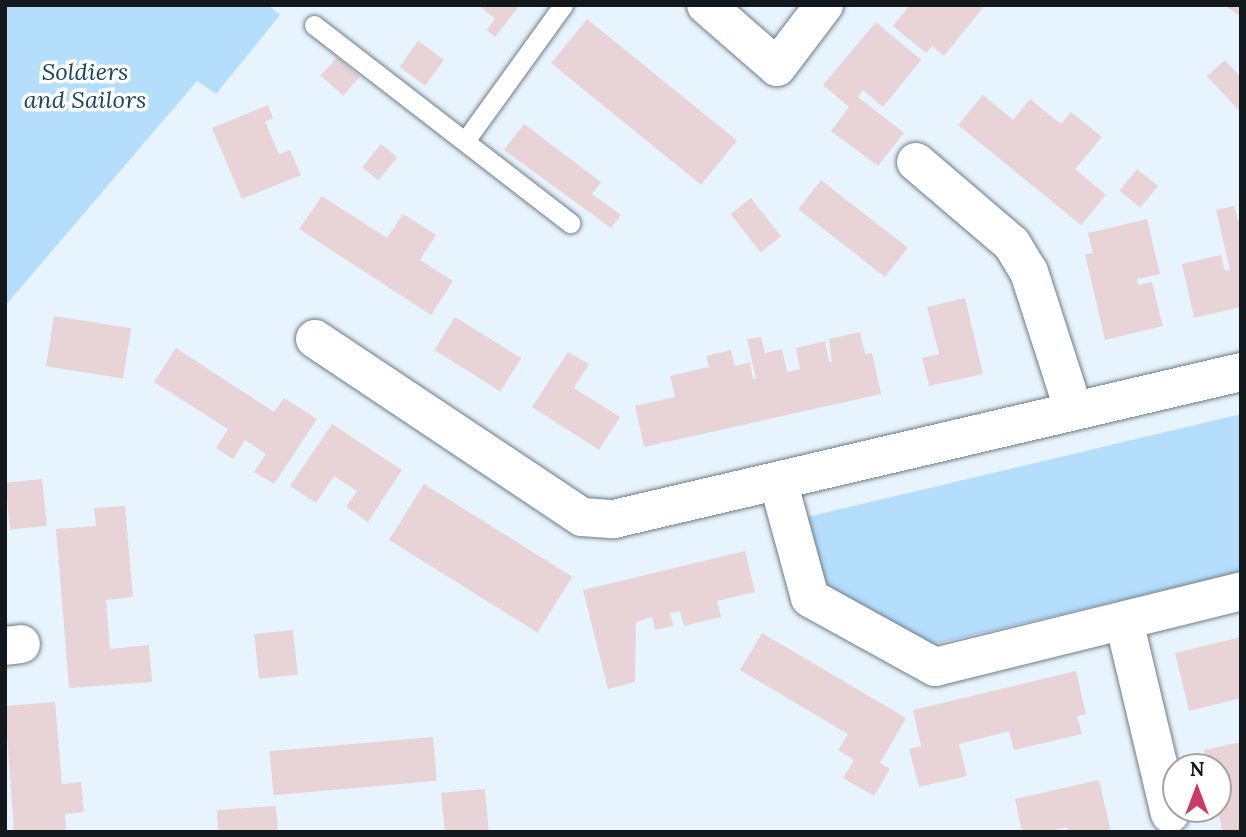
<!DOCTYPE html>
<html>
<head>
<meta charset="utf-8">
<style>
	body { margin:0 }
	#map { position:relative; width:1246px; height:837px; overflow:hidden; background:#e8f4fd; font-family:Lora,serif }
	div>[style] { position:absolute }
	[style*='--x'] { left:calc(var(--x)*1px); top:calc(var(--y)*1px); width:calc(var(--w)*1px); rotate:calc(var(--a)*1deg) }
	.green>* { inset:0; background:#b4defc }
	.building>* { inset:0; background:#e8d4d7; transform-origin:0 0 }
	.roads { filter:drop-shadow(0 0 2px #6e7c86) drop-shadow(0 0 2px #6e7c86) }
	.service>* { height:19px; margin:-9.5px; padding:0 9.5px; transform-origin:9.5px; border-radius:9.5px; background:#fff }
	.minor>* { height:38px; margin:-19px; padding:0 19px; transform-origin:19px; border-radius:19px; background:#fff }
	span { translate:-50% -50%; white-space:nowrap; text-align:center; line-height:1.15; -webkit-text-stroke:7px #fff; paint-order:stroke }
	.park-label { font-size:24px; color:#174562; font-style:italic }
	.frame { position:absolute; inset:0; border:7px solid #13181c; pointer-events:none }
	.north { position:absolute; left:1162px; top:753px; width:70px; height:70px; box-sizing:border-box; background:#fff; border:2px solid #a1a3a4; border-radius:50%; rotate:0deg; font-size:19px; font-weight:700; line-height:28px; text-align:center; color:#13181c }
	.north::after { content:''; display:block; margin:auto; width:24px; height:32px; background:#ca3b65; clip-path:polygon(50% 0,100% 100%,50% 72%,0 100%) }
</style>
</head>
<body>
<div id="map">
	<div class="green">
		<i style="clip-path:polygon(5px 5px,268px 5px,280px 15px,216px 94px,197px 81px,5px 306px)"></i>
		<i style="clip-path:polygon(1241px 414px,1241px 572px,926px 646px,824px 587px,807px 517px)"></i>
	</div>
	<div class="building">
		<i style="clip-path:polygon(478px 5px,520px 5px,495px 37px,487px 30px,495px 19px)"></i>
		<i style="clip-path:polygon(910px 5px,985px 5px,944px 56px,932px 46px,926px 53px,893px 26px)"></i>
		<i style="clip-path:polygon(1224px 5px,1241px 5px,1241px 17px)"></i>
		<i style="left:587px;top:19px;width:193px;height:57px;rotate:39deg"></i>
		<i style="clip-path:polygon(876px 22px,921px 60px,883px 107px,863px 90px,858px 97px,904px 133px,878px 166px,831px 131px,849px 107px,823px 85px)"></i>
		<i style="left:418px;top:41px;width:32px;height:32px;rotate:36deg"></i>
		<i style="left:337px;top:57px;width:30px;height:25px;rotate:41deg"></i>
		<i style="clip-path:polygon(1225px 60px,1241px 78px,1241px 113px,1207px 76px)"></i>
		<i style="clip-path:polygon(983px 95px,1013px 120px,1030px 99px,1061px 124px,1071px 112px,1102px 137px,1075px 169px,1106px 195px,1081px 225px,958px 125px)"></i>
		<i style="clip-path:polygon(268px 105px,273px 118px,265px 122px,279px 154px,290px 150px,301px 175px,242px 199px,212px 128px)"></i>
		<i style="clip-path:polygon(524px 124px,601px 182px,592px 194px,621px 215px,611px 228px,504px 150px)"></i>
		<i style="left:381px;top:144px;width:21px;height:30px;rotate:39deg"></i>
		<i style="left:1137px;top:169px;width:27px;height:28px;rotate:39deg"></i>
		<i style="left:821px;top:180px;width:110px;height:37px;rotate:38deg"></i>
		<i style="clip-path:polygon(322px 196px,387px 238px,403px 214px,436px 235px,420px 260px,453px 281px,431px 315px,299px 229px)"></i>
		<i style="left:751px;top:198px;width:49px;height:26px;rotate:52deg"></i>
		<i style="clip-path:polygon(1234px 206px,1241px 229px,1241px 307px,1194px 318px,1182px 264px,1221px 255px,1225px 271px,1230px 270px,1216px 210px)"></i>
		<i style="clip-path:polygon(1147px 219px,1160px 274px,1137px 279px,1138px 285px,1152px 282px,1163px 326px,1105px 340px,1085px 254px,1093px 253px,1088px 233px)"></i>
		<i style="clip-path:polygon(965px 298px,983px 374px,929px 386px,922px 358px,939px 354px,927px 307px)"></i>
		<i style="left:54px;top:316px;width:78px;height:51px;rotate:9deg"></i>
		<i style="left:455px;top:317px;width:78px;height:39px;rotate:32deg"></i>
		<i style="clip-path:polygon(860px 332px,865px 354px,872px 353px,881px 394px,644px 447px,635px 406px,675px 397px,670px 376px,709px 367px,706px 356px,731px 350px,735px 366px,750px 362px,753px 379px,756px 379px,747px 339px,761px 337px,765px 353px,782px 349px,787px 372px,800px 369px,796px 348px,825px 341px,829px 362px,832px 362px,829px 339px)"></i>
		<i style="clip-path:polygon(176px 348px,274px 412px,284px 398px,317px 419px,274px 484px,254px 472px,266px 454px,245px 440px,233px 459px,216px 448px,228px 429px,154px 382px)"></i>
		<i style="clip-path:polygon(568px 352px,589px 364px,574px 388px,620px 417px,599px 450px,532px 407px)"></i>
		<i style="clip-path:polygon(332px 424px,402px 470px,368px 522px,346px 507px,357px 491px,334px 476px,316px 503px,290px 486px)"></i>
		<i style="left:42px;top:479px;width:47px;height:37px;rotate:84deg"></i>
		<i style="left:424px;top:484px;width:175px;height:66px;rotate:32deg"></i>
		<i style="clip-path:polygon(125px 506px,133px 597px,106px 600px,110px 649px,149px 645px,152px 682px,69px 688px,56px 529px,96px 526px,94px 508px)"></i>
		<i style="clip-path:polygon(745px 551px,755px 592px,717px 601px,721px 617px,684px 626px,680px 611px,670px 613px,673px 626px,655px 630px,652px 617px,636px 622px,635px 682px,608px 689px,583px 590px)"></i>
		<i style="left:293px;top:630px;width:45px;height:39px;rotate:84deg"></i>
		<i style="clip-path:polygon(762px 633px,906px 718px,880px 763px,890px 769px,874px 796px,843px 778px,854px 760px,838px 750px,848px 734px,740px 670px)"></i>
		<i style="clip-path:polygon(1241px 637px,1241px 698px,1189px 711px,1175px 653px)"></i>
		<i style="clip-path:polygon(1076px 671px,1086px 714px,1077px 716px,1082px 734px,1014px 750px,1009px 731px,959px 744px,967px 776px,919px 787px,909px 749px,921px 746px,913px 710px)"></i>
		<i style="clip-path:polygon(55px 702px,62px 784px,81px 782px,84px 812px,65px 814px,66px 832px,14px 832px,5px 706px)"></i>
		<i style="left:433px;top:737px;width:44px;height:164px;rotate:85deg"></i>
		<i style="clip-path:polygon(1241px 742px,1241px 832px,1223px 832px,1217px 809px,1218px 767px,1208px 767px,1204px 750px)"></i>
		<i style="clip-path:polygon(1099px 780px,1111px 832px,1068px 832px,1067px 827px,1046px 832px,1022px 832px,1015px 799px)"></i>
		<i style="left:485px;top:789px;width:43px;height:44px;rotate:85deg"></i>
		<i style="clip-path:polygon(276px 806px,278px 832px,218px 832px,217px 810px)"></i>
	</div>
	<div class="roads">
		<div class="service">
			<i style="--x:314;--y:25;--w:324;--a:37.7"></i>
			<i style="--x:465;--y:141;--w:168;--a:-54.2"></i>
		</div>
		<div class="minor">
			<i style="--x:706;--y:5;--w:94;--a:41.1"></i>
			<i style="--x:777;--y:67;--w:78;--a:-52.8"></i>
			<i style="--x:916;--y:162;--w:126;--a:40.5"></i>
			<i style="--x:1012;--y:244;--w:33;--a:59"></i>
			<i style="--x:1029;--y:272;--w:146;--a:72.1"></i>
			<i style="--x:315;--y:339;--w:321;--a:33.7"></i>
			<i style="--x:582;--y:517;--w:32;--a:4"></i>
			<i style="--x:614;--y:519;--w:644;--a:-13.19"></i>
			<i style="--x:778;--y:481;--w:121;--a:74.7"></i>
			<i style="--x:810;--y:598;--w:143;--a:28.9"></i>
			<i style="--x:935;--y:667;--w:315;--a:-13.9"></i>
			<i style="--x:1124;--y:621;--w:198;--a:76.6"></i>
			<i style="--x:5;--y:646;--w:16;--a:-7"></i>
		</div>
	</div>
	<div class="park-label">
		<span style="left:85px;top:86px">Soldiers<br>and Sailors</span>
	</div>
	<div class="frame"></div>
	<div class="north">N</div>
</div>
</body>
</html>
